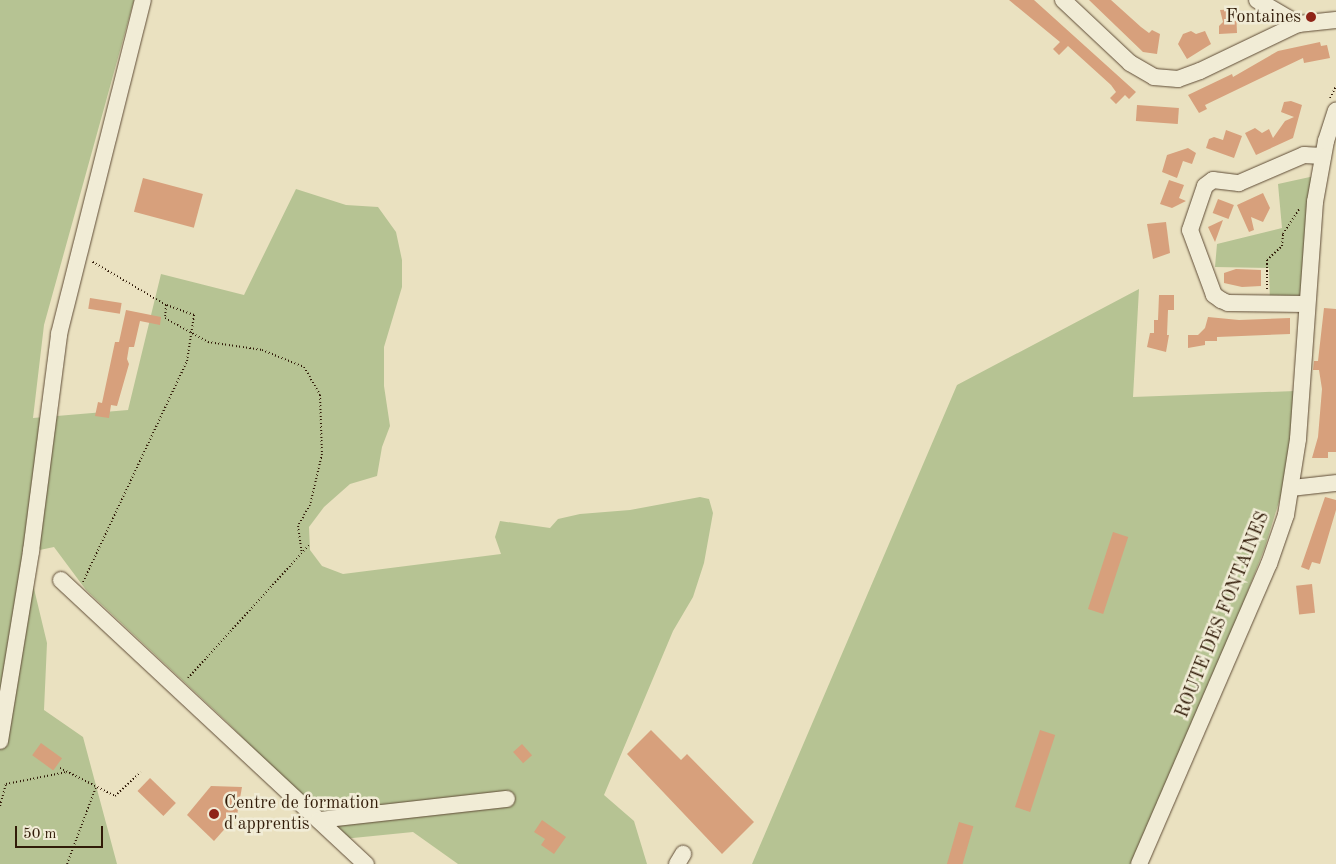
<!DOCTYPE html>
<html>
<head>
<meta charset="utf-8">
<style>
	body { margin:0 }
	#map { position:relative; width:1336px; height:864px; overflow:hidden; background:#eae1c0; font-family:"Old Standard TT",serif }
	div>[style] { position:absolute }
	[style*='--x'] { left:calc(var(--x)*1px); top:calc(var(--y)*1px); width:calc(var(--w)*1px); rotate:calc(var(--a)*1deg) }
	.green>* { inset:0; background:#b6c393 }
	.building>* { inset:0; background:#d7a07c; transform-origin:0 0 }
	.path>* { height:2px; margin-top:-1px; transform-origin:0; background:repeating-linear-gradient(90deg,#311b08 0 1px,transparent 0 3.5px) }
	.roads { filter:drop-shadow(0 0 1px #5f4c36) drop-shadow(0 0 1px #5f4c36) }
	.minor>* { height:16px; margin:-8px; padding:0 8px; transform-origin:8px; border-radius:8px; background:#f1ecd6 }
	.dots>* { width:14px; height:14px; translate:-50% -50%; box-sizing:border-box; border:2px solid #f1ecd6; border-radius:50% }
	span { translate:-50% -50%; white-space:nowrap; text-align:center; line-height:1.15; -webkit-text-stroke:5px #f1ecd6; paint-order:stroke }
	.poi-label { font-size:18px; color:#311b08 }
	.right { translate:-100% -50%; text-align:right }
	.left { translate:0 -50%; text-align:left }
	.street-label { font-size:18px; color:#311b08 }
	.scale { position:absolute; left:15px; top:826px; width:88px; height:22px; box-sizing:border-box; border:2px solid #311b08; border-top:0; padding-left:6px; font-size:15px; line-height:18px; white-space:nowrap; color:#311b08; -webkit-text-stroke:4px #f1ecd6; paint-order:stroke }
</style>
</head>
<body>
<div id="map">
	<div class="green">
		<i style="clip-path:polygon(0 0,134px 0,44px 325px,33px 418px,128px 410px,161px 274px,244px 295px,296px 189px,346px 205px,378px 207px,396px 232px,402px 260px,402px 287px,384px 347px,384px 386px,390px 426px,382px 447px,377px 476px,350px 484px,324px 507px,309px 527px,310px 550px,322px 566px,343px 574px,501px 554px,495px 537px,500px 521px,550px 528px,558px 519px,580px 514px,630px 510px,700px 497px,709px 499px,713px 513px,704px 563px,693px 597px,673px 631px,604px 795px,634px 821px,647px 864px,458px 864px,413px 832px,343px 839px,227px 722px,86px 590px,54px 547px,35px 551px,30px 572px,47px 643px,44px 710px,83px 737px,117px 864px,0 864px)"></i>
		<i style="clip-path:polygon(1319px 175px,1306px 304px,1270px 304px,1269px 268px,1215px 267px,1217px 244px,1282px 228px,1278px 184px)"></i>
		<i style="clip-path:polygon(1139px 289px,1133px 397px,1295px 391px,1286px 479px,1265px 547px,1142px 864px,752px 864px,957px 385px)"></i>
	</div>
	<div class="building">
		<i style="clip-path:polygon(1009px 0,1034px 0,1136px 92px,1129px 99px,1125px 95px,1116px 104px,1110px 98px,1116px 92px,1111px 85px,1068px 46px,1059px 55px,1053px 49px,1060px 42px)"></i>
		<i style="clip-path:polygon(1089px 0,1111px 0,1141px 27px,1149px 33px,1152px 30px,1160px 34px,1157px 54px,1143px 52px)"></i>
		<i style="clip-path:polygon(1236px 9px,1237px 33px,1219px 34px,1219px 26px,1223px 22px,1220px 10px)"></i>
		<i style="clip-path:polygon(1191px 31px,1196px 34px,1205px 31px,1211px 44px,1187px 59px,1178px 44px,1183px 34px)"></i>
		<i style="clip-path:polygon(1320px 42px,1321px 46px,1327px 45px,1330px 58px,1304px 63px,1303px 58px,1205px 105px,1207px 109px,1199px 113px,1188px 95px,1232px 74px,1233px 77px,1278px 51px)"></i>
		<i style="clip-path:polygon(1291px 101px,1302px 105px,1293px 138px,1256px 155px,1245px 133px,1255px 128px,1262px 133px,1269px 129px,1273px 138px,1285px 121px,1294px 117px,1281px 112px,1284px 102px)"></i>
		<i style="left:1137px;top:105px;width:42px;height:16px;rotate:4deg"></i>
		<i style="clip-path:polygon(1226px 130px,1242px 136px,1234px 158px,1206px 148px,1209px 139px,1214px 137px,1223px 140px)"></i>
		<i style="clip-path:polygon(1188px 148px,1196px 153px,1192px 164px,1183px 161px,1177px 178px,1162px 172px,1167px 155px)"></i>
		<i style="left:143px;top:178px;width:62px;height:35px;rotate:15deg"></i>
		<i style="clip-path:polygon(1169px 180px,1184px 185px,1179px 198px,1186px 201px,1172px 208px,1160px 204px)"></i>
		<i style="clip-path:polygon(1263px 193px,1270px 208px,1263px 222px,1251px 217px,1254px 230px,1249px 232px,1237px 205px)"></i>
		<i style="left:1218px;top:199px;width:17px;height:15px;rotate:21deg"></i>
		<i style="clip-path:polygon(1223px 220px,1215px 242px,1208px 227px)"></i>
		<i style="clip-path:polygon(1166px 222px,1170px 253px,1153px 259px,1147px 224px)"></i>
		<i style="clip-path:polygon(1236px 269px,1261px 270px,1261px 286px,1242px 287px,1224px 283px,1224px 273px)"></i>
		<i style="clip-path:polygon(1159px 295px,1174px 295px,1174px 310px,1168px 310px,1167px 335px,1169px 335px,1166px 352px,1147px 347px,1150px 333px,1154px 333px,1154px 320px,1158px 320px)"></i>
		<i style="left:90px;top:298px;width:32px;height:11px;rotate:9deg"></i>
		<i style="clip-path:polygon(1324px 308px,1336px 309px,1336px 452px,1328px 452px,1328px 458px,1312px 458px,1318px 437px,1322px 389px,1319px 370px,1313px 370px,1314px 361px,1318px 361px)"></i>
		<i style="clip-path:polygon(126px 310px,161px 317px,160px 325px,140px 321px,134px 347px,129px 347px,127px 359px,129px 364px,117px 406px,111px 405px,109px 418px,95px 416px,98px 402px,102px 403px,115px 342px,119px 342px)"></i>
		<i style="clip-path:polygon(1208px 317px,1239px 320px,1290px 318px,1290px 334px,1217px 337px,1217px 341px,1205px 341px,1205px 345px,1188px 348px,1188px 335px,1198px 335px,1205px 328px)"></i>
		<i style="clip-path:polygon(1325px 497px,1336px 500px,1336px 510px,1320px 564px,1312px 562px,1309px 570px,1301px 567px)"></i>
		<i style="left:1113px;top:532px;width:16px;height:81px;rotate:18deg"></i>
		<i style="left:1312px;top:584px;width:29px;height:16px;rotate:84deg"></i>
		<i style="clip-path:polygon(651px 730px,681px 760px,687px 754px,754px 822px,722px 854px,627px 754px)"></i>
		<i style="left:1040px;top:730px;width:16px;height:81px;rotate:18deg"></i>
		<i style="left:41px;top:743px;width:26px;height:15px;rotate:36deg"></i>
		<i style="left:522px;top:744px;width:15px;height:12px;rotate:48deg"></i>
		<i style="left:150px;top:778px;width:36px;height:18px;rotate:44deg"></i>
		<i style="clip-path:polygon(211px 786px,242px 787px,237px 815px,214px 841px,187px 815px)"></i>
		<i style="clip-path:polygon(542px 820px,566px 837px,554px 854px,541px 845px,545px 839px,534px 832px)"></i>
		<i style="left:959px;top:822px;width:15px;height:44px;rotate:16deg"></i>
	</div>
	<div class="path">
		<i style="--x:1330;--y:98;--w:13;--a:-63"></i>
		<i style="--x:1267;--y:289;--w:29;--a:-90"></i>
		<i style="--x:1267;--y:260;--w:21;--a:-43"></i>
		<i style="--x:1282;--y:246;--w:12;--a:-85"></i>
		<i style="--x:1283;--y:234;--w:31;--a:-57"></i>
		<i style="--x:166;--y:305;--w:13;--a:94"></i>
		<i style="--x:165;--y:318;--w:49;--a:29.2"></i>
		<i style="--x:208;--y:342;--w:55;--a:8.4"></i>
		<i style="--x:262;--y:350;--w:45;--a:22"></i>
		<i style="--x:304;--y:367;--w:32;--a:60"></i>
		<i style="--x:320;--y:395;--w:59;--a:88.1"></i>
		<i style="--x:322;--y:454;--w:52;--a:103.2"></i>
		<i style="--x:310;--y:505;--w:24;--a:120"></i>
		<i style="--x:298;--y:526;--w:27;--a:82"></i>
		<i style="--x:83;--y:582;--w:244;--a:-64.8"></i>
		<i style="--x:187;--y:361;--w:47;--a:-81.3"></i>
		<i style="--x:194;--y:315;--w:30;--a:-160"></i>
		<i style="--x:166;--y:305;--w:87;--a:-149.6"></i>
		<i style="--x:188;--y:678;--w:181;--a:-47.7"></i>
		<i style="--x:60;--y:768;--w:62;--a:27"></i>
		<i style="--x:115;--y:796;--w:35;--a:-43"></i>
		<i style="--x:0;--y:806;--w:23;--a:-75"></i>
		<i style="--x:6;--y:784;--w:62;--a:-11.1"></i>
		<i style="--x:67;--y:864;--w:82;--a:-69.4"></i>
	</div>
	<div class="roads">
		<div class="minor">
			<i style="--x:1063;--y:0;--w:92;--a:43.2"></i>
			<i style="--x:1130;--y:63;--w:28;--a:30"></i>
			<i style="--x:1154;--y:77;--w:24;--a:5"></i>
			<i style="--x:1178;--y:79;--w:23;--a:-20"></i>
			<i style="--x:1200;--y:71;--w:109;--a:-25.6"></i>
			<i style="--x:1298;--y:24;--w:38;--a:-6"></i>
			<i style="--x:1257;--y:0;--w:48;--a:30.3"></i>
			<i style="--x:1306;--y:304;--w:78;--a:-179.3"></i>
			<i style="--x:1228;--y:303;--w:8;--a:-157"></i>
			<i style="--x:1221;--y:300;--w:9;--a:-144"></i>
			<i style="--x:1214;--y:295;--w:69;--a:-110.3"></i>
			<i style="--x:1190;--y:230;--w:46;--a:-71.2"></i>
			<i style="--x:1205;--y:186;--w:10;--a:-37"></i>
			<i style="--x:1213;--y:180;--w:26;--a:7"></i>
			<i style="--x:1239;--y:183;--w:71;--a:-23.3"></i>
			<i style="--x:1304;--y:155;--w:19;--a:3"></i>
			<i style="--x:1292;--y:488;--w:44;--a:-6.5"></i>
			<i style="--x:61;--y:580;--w:417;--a:43"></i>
			<i style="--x:0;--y:741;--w:193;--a:-80.7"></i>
			<i style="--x:31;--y:551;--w:219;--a:-82.6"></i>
			<i style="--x:59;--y:334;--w:344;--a:-75.9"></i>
			<i style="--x:319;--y:820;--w:189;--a:-6.4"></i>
			<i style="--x:677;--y:864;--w:12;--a:-59"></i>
			<i style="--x:1139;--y:864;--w:327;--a:-66.6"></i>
			<i style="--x:1269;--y:564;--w:52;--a:-70.9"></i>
			<i style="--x:1286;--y:515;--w:77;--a:-81"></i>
			<i style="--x:1298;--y:439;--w:238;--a:-85.9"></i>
			<i style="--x:1315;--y:202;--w:62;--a:-79.8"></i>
			<i style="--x:1326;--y:141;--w:32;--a:-72"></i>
		</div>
	</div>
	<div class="dots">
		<i style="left:1311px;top:17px;background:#8f2418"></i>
		<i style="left:214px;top:814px;background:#8f2418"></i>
	</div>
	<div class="poi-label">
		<span class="right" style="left:1301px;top:17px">Fontaines</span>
		<span class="left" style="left:224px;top:814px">Centre de formation<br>d'apprentis</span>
	</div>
	<div class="street-label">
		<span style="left:1223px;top:615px;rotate:-68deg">ROUTE DES FONTAINES</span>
	</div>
	<div class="scale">50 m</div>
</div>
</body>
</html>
